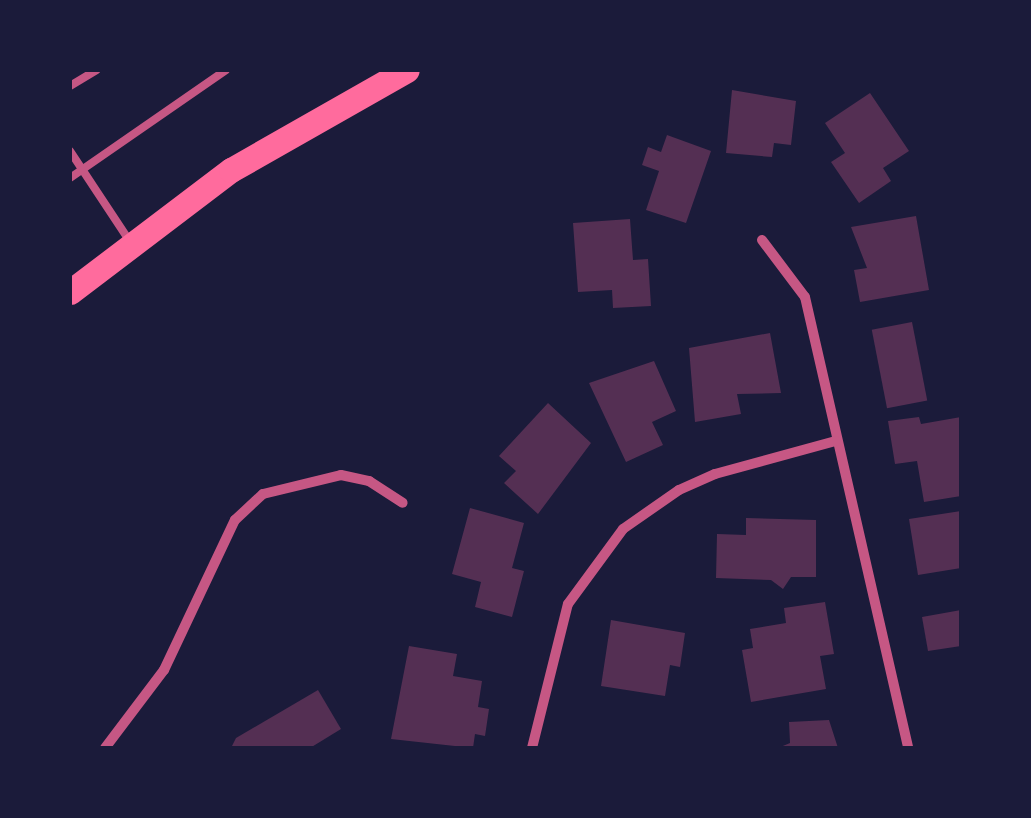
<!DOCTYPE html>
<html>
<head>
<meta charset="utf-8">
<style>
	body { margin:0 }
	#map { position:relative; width:1031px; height:818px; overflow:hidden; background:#1b1b3a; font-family:Overpass,sans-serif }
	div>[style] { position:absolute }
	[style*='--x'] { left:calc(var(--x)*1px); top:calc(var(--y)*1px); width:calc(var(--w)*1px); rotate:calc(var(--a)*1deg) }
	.building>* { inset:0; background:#542f53; transform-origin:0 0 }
	.service>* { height:8px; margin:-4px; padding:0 4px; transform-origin:4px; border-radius:4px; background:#c65784 }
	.minor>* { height:10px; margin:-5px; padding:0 5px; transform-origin:5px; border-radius:5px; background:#c65784 }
	.primary>* { height:25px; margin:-12.5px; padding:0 12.5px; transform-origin:12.5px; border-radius:12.5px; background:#ff6b9d }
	span { translate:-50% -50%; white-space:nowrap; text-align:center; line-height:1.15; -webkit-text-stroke:10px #1b1b3a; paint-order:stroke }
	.frame { position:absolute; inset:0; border:72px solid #1b1b3a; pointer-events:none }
</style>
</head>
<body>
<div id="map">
	<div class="building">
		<i style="clip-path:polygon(732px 90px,796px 101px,791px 145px,774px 143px,772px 157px,726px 153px)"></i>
		<i style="clip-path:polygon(870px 93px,909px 151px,883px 168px,891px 181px,859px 203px,831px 162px,845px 153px,825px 123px)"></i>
		<i style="clip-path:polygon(667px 135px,711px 151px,686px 223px,646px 210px,659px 171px,642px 165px,648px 147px,661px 152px)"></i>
		<i style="clip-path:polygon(916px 216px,929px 290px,860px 302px,854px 270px,867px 268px,851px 227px)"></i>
		<i style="clip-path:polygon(630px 219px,633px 260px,648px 259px,651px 306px,613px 308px,612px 290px,578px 292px,573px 223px)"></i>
		<i style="left:912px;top:322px;width:80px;height:41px;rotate:79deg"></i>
		<i style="clip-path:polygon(770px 333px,781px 393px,737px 394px,741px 414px,695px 422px,689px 348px)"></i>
		<i style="clip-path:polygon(654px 361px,676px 411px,652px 422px,663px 445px,626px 462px,589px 383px)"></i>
		<i style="clip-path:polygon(548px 403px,591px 443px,538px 514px,504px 483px,516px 471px,499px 456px)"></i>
		<i style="clip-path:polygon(919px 417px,921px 424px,961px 417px,961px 496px,924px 502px,917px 461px,895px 464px,888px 421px)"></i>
		<i style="clip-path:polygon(470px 508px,524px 523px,512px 568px,524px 571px,512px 617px,475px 607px,481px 582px,452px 574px)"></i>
		<i style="clip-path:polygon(961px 511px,961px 568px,918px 575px,909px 519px)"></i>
		<i style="clip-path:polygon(746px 518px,816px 520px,816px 577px,791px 577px,783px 589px,771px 580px,716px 578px,717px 534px,746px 535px)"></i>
		<i style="clip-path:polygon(825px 602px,834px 654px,820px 656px,826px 689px,751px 702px,742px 650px,753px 648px,750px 629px,786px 623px,784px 608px)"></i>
		<i style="clip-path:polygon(961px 610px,961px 646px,928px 651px,922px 617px)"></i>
		<i style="clip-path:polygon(611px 620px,685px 633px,680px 667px,670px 665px,665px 696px,601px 686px)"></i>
		<i style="clip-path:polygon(409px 646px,457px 654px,453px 676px,482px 681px,478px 707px,489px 709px,485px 736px,475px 734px,473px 748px,391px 739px)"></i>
		<i style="clip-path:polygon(318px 690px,341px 729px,310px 748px,231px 748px,236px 738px)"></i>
		<i style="clip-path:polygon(829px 720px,838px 748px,778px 748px,790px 743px,789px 722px)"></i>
	</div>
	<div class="service">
		<i style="--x:70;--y:86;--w:31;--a:-31"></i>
		<i style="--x:70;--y:151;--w:110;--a:56.5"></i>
		<i style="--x:70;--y:178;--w:190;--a:-34.7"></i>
	</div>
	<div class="minor">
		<i style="--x:762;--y:240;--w:71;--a:53"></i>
		<i style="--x:805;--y:297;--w:463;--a:77.1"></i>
		<i style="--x:105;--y:748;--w:98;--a:-52.9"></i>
		<i style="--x:164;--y:670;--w:166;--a:-64.7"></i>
		<i style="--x:235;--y:520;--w:38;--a:-43"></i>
		<i style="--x:263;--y:494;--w:80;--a:-13.7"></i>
		<i style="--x:341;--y:475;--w:29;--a:12"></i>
		<i style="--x:369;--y:481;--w:40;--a:32.9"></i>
		<i style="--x:532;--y:748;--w:148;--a:-76"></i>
		<i style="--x:568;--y:604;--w:93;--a:-53.7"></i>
		<i style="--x:623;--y:529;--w:68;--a:-34.9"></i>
		<i style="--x:679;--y:490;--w:39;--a:-24"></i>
		<i style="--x:715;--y:474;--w:125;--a:-15.3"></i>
	</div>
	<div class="primary">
		<i style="--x:70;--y:292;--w:202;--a:-37.2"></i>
		<i style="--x:231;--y:170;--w:202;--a:-29.6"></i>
	</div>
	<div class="frame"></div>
</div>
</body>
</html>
